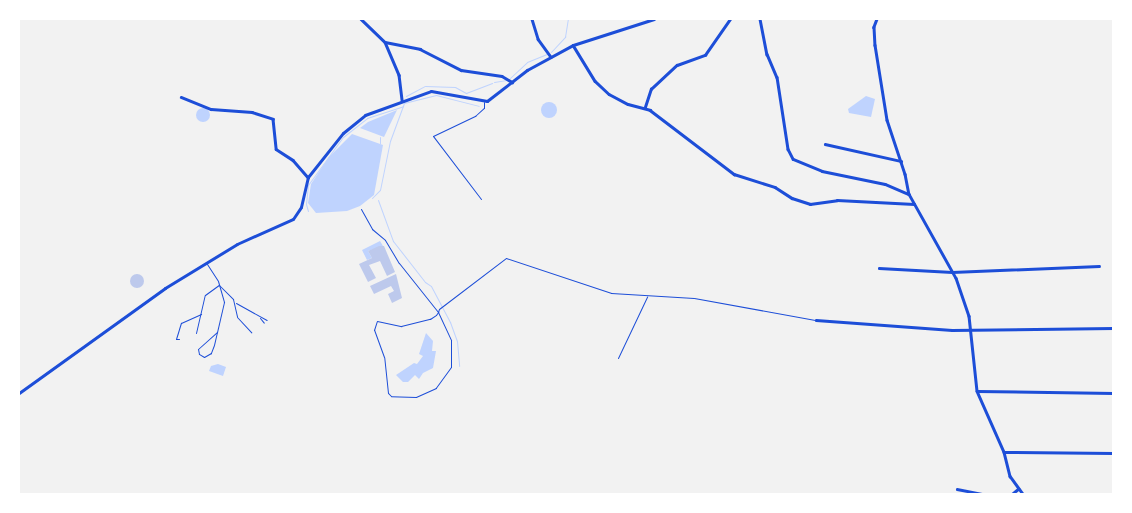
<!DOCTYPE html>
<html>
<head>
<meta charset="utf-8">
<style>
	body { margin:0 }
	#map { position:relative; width:1132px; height:513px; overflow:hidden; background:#f2f2f2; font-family:Overpass,sans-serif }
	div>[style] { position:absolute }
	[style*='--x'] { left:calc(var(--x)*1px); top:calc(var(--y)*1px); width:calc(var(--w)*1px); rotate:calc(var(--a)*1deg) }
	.water>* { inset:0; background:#bfd3fe }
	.round { border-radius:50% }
	.stream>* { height:1px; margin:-0.5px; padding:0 0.5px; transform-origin:0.5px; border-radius:0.5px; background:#bfd3fe }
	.building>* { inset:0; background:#bdc9ec }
	.path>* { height:1px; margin:-0.5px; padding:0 0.5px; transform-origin:0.5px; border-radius:0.5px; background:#1d4ed8 }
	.service>* { height:1px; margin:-0.5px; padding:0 0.5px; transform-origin:0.5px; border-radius:0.5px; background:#1d4ed8 }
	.minor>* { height:2.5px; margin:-1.25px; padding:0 1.25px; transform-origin:1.25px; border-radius:1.25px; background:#1d4ed8 }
	.tertiary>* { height:3px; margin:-1.5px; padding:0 1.5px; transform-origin:1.5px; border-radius:1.5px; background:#1d4ed8 }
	span { translate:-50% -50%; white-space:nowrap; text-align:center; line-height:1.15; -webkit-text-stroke:4px #fff; paint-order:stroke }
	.frame { position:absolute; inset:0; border:20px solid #fff; pointer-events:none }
</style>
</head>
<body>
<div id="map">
	<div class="water">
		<i style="clip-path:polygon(866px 96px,875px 99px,871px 117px,849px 113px,848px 109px)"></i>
		<i class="round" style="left:541px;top:102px;width:16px;height:16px"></i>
		<i class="round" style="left:196px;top:108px;width:14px;height:14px"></i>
		<i style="clip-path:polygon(397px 110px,384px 137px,360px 128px,368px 122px)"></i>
		<i style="clip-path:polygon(352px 134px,383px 145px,374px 195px,360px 206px,347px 211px,316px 213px,308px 203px,311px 184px,329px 157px)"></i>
		<i style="clip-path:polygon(380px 241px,383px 246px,368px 251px,372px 258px,367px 260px,362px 250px)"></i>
		<i style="clip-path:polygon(426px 333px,433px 341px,432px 351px,436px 351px,433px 368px,423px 373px,419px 379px,415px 375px,408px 382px,403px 382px,396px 375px,414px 363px,417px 364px,423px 356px,419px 354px)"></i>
		<i style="clip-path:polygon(218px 364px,226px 367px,223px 376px,209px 371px,211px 366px)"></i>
	</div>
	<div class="stream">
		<i style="--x:551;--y:52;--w:21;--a:-47"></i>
		<i style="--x:565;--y:37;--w:18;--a:-81"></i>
		<i style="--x:510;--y:78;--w:23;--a:-43"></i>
		<i style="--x:527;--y:62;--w:22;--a:-22"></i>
		<i style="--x:494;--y:82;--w:12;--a:-9"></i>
		<i style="--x:406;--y:96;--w:21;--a:-28"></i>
		<i style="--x:425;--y:86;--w:30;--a:2"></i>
		<i style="--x:455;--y:87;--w:13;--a:29"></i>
		<i style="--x:466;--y:93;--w:28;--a:-21"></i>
		<i style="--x:380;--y:137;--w:6;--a:90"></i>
		<i style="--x:372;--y:198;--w:11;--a:-45"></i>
		<i style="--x:380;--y:190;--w:50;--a:-78.5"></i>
		<i style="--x:390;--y:141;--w:40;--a:-69.8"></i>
		<i style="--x:404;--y:103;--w:33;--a:-14"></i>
		<i style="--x:436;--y:95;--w:44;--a:14.3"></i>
		<i style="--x:378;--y:200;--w:44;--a:69.9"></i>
		<i style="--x:393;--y:241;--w:52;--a:52"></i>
		<i style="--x:425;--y:282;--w:7;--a:34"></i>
		<i style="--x:431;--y:286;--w:41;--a:62.2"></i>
		<i style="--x:450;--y:322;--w:20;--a:70"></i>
		<i style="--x:457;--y:341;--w:25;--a:85"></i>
		<i style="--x:308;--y:211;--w:7;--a:-106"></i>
		<i style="--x:306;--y:204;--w:19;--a:-84"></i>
		<i style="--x:308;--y:185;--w:59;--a:-53.9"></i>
		<i style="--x:343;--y:137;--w:31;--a:-38"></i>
		<i style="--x:367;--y:118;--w:38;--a:-18"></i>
	</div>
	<div class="building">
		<i style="clip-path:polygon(379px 246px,384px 246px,395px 272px,387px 276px,380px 261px,369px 265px,376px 278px,368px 282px,359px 264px,372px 258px,368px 251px)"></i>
		<i style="clip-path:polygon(396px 274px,402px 298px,392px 303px,388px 294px,394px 291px,391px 286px,374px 294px,370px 286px)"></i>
		<i class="round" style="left:130px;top:274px;width:14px;height:14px"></i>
	</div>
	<div class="path">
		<i style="--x:618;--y:358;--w:68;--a:-64.6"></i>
	</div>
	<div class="service">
		<i style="--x:481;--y:199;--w:79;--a:-127.3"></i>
		<i style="--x:433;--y:136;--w:47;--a:-25.5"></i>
		<i style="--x:475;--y:116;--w:12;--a:-42"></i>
		<i style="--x:484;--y:108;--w:6;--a:-90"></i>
		<i style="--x:361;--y:209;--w:23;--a:61"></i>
		<i style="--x:372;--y:229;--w:17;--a:40"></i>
		<i style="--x:385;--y:240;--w:27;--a:59"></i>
		<i style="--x:399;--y:263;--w:63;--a:51.5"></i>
		<i style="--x:438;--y:312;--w:31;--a:65"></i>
		<i style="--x:451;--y:340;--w:27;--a:90"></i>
		<i style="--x:451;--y:367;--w:26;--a:126"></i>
		<i style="--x:436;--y:388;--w:22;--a:156"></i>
		<i style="--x:416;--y:397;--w:25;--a:-178"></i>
		<i style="--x:391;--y:396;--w:4;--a:-135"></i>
		<i style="--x:388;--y:393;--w:36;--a:-96"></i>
		<i style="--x:384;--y:357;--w:29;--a:-110"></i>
		<i style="--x:374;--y:330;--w:9;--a:-72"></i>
		<i style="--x:377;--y:321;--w:25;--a:12"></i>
		<i style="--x:401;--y:326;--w:30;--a:-14"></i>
		<i style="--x:430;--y:319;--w:7;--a:-34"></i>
		<i style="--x:436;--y:315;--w:4;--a:-56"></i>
		<i style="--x:438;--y:312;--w:3;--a:-72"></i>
		<i style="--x:439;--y:309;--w:84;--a:-37.3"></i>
		<i style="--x:506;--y:258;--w:111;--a:18.4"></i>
		<i style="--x:611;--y:293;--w:83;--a:3.4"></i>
		<i style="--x:694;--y:298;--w:123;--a:10.3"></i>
		<i style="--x:207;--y:264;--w:20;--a:57"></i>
		<i style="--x:218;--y:281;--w:22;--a:74"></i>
		<i style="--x:224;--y:302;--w:31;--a:103"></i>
		<i style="--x:217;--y:332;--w:13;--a:103"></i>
		<i style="--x:214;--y:345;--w:9;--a:111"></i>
		<i style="--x:211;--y:353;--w:8;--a:150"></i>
		<i style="--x:204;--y:357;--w:6;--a:-149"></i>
		<i style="--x:199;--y:354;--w:5;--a:-101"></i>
		<i style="--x:198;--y:349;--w:25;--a:-42"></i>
		<i style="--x:236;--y:303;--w:35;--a:29"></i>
		<i style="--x:260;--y:318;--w:6;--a:51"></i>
		<i style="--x:196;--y:333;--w:39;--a:-77"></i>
		<i style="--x:205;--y:295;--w:17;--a:-36"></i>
		<i style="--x:219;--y:285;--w:20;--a:45"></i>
		<i style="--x:233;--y:299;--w:18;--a:77"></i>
		<i style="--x:237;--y:317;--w:21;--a:47"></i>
		<i style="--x:179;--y:339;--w:3;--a:180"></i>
		<i style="--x:176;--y:339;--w:17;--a:-73"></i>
		<i style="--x:181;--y:323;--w:22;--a:-24"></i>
	</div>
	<div class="minor">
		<i style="--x:249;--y:19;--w:19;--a:0"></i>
		<i style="--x:361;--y:19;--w:33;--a:44"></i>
		<i style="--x:385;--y:42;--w:36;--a:67"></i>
		<i style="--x:399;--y:75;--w:26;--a:83"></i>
		<i style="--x:532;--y:19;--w:21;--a:73"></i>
		<i style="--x:538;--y:39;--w:22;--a:54"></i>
		<i style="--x:760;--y:19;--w:36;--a:79"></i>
		<i style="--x:767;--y:54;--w:25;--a:67"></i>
		<i style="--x:777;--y:77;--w:73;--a:81.3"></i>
		<i style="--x:788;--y:149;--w:11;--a:63"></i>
		<i style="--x:793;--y:159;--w:31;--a:22"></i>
		<i style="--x:822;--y:171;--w:64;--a:11.7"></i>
		<i style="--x:885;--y:184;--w:26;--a:23"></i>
		<i style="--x:877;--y:19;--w:9;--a:111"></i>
		<i style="--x:874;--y:27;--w:18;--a:87"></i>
		<i style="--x:875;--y:45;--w:76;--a:80.9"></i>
		<i style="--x:887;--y:120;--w:57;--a:71.6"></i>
		<i style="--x:905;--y:174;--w:20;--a:79"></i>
		<i style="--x:909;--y:194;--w:96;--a:60.8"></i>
		<i style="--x:956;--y:278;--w:40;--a:71.1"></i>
		<i style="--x:969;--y:316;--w:75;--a:83.9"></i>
		<i style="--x:977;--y:391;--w:67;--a:66.1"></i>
		<i style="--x:1004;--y:452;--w:25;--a:76"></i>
		<i style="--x:1010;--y:476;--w:22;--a:54"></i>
		<i style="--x:385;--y:42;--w:36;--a:11"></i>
		<i style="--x:420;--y:49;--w:46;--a:27.1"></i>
		<i style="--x:461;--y:70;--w:41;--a:8.3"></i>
		<i style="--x:502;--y:76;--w:12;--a:31"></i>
		<i style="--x:573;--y:45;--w:42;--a:58.6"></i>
		<i style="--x:595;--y:81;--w:19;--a:43"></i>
		<i style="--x:609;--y:94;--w:21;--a:28"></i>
		<i style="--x:628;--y:104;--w:23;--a:15"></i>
		<i style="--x:650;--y:110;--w:106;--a:37.3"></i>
		<i style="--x:734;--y:174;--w:43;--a:17.6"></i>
		<i style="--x:775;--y:187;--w:20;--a:33"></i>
		<i style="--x:792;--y:198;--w:19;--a:18"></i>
		<i style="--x:810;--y:204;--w:27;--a:-8"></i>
		<i style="--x:837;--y:200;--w:77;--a:3"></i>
		<i style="--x:181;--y:97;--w:32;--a:22"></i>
		<i style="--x:211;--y:109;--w:41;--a:4.2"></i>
		<i style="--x:252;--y:112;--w:22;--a:18"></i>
		<i style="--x:273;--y:119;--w:30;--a:84"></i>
		<i style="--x:276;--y:149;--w:20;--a:33"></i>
		<i style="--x:293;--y:160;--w:23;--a:49"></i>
		<i style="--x:645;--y:107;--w:19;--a:-72"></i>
		<i style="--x:651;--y:89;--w:35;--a:-43"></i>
		<i style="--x:677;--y:65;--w:30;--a:-20"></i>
		<i style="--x:705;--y:55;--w:44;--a:-55.2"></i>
		<i style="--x:825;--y:144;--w:78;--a:12.6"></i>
		<i style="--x:879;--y:268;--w:73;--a:3.1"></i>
		<i style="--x:952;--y:272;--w:147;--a:-2.3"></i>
		<i style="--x:816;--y:320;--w:136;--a:4.2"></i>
		<i style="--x:952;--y:330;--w:161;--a:-0.7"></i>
		<i style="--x:977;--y:391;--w:136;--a:0.8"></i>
		<i style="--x:1004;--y:452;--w:109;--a:0.5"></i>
		<i style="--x:957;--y:489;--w:25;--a:11"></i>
		<i style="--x:1012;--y:494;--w:8;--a:-40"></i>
	</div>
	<div class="tertiary">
		<i style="--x:19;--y:393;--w:180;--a:-35.7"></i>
		<i style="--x:165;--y:288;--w:84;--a:-31.4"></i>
		<i style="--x:237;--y:244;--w:61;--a:-24.1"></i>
		<i style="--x:293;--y:219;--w:14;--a:-56"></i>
		<i style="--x:301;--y:207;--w:31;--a:-77"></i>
		<i style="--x:308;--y:177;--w:56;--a:-51.5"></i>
		<i style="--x:343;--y:133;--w:28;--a:-39"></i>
		<i style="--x:365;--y:115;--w:70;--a:-20"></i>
		<i style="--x:431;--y:91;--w:57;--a:10.1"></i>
		<i style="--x:487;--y:101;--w:51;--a:-37.8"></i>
		<i style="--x:527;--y:70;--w:52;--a:-28.5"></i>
		<i style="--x:573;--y:45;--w:85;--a:-17.8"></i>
	</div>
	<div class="frame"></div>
</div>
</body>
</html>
